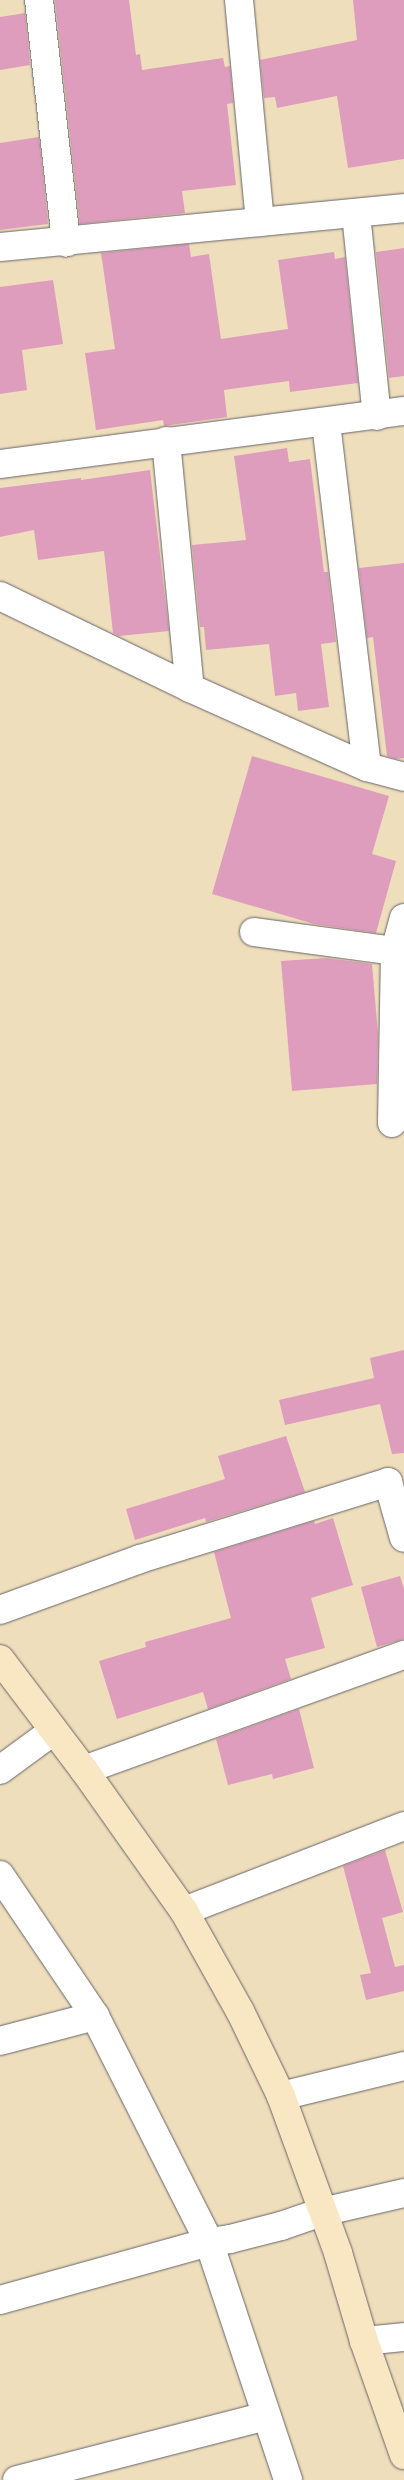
<!DOCTYPE html>
<html>
<head>
<meta charset="utf-8">
<style>
	body { margin:0 }
	#map { position:relative; width:404px; height:2480px; overflow:hidden; background:#eedebc; font-family:"Gochi Hand",sans-serif }
	div>[style] { position:absolute }
	[style*='--x'] { left:calc(var(--x)*1px); top:calc(var(--y)*1px); width:calc(var(--w)*1px); rotate:calc(var(--a)*1deg) }
	.building>* { inset:0; background:#df9dbd }
	.roads { filter:drop-shadow(0 0 1px #696468) drop-shadow(0 0 1px #696468) }
	.street>* { height:28px; margin:-14px; padding:0 14px; transform-origin:14px; border-radius:14px; background:#fff }
	.secondary>* { height:28px; margin:-14px; padding:0 14px; transform-origin:14px; border-radius:14px; background:#f9e7c3 }
	span { translate:-50% -50%; white-space:nowrap; text-align:center; line-height:1.15; -webkit-text-stroke:5px #fcf5e5; paint-order:stroke }
</style>
</head>
<body>
<div id="map">
	<div class="building">
		<i style="clip-path:polygon(55px 0,129px 0,136px 55px,140px 54px,142px 70px,223px 58px,225px 67px,230px 66px,233px 103px,227px 104px,236px 185px,182px 191px,185px 213px,80px 224px)"></i>
		<i style="clip-path:polygon(353px 0,404px 0,404px 159px,348px 168px,337px 96px,277px 108px,275px 97px,264px 98px,260px 60px,357px 40px)"></i>
		<i style="clip-path:polygon(25px 13px,30px 65px,0 70px,0 17px)"></i>
		<i style="clip-path:polygon(39px 137px,48px 224px,0 230px,0 143px)"></i>
		<i style="clip-path:polygon(189px 244px,191px 257px,209px 254px,221px 339px,288px 329px,278px 260px,334px 252px,335px 259px,345px 257px,358px 383px,290px 392px,289px 381px,224px 390px,227px 417px,164px 426px,163px 420px,96px 430px,85px 353px,115px 349px,101px 253px)"></i>
		<i style="clip-path:polygon(404px 248px,404px 376px,389px 378px,376px 252px)"></i>
		<i style="clip-path:polygon(53px 280px,63px 344px,22px 350px,27px 390px,0 394px,0 287px)"></i>
		<i style="clip-path:polygon(287px 448px,289px 462px,310px 459px,324px 572px,328px 572px,336px 642px,321px 644px,329px 707px,298px 711px,296px 693px,275px 696px,269px 644px,206px 650px,204px 627px,200px 627px,192px 545px,246px 540px,234px 456px)"></i>
		<i style="clip-path:polygon(150px 470px,169px 631px,119px 636px,113px 633px,104px 551px,38px 560px,34px 530px,0 537px,0 488px,81px 478px,81px 480px)"></i>
		<i style="clip-path:polygon(404px 563px,404px 758px,396px 759px,387px 756px,373px 637px,367px 638px,359px 568px)"></i>
		<i style="clip-path:polygon(252px 756px,389px 796px,372px 854px,396px 861px,376px 933px,314px 924px,212px 894px)"></i>
		<i style="clip-path:polygon(326px 958px,372px 964px,378px 1034px,377px 1084px,292px 1091px,281px 961px)"></i>
		<i style="clip-path:polygon(404px 1350px,404px 1453px,392px 1454px,380px 1404px,285px 1425px,279px 1400px,374px 1378px,370px 1358px)"></i>
		<i style="clip-path:polygon(286px 1436px,305px 1492px,206px 1522px,205px 1518px,135px 1540px,126px 1509px,225px 1479px,218px 1456px)"></i>
		<i style="clip-path:polygon(333px 1518px,353px 1585px,311px 1598px,325px 1648px,285px 1659px,291px 1679px,208px 1709px,203px 1692px,117px 1719px,99px 1661px,146px 1647px,145px 1642px,231px 1618px,214px 1552px,314px 1521px,315px 1524px)"></i>
		<i style="clip-path:polygon(400px 1576px,404px 1589px,404px 1639px,377px 1647px,361px 1587px)"></i>
		<i style="clip-path:polygon(299px 1709px,314px 1768px,273px 1779px,272px 1774px,228px 1785px,216px 1739px)"></i>
		<i style="clip-path:polygon(385px 1850px,403px 1912px,382px 1918px,395px 1967px,404px 1965px,404px 1991px,366px 2000px,360px 1975px,371px 1973px,343px 1866px)"></i>
	</div>
	<div class="roads">
		<div class="street">
			<i style="--x:39;--y:0;--w:244;--a:83.6"></i>
			<i style="--x:239;--y:0;--w:223;--a:84.6"></i>
			<i style="--x:356;--y:214;--w:203;--a:84.1"></i>
			<i style="--x:0;--y:247;--w:406;--a:-5.5"></i>
			<i style="--x:326;--y:423;--w:346;--a:83.2"></i>
			<i style="--x:166;--y:441;--w:248;--a:84.5"></i>
			<i style="--x:0;--y:464;--w:407;--a:-7.5"></i>
			<i style="--x:0;--y:596;--w:211;--a:25.8"></i>
			<i style="--x:190;--y:688;--w:194;--a:24.1"></i>
			<i style="--x:367;--y:767;--w:38;--a:15"></i>
			<i style="--x:254;--y:932;--w:142;--a:7.7"></i>
			<i style="--x:392;--y:1123;--w:172;--a:-89"></i>
			<i style="--x:395;--y:951;--w:34;--a:-75"></i>
			<i style="--x:0;--y:1610;--w:149;--a:-20"></i>
			<i style="--x:140;--y:1559;--w:260;--a:-17.2"></i>
			<i style="--x:388;--y:1482;--w:58;--a:74.1"></i>
			<i style="--x:0;--y:1770;--w:66;--a:-36.3"></i>
			<i style="--x:84;--y:1770;--w:340;--a:-19.8"></i>
			<i style="--x:0;--y:1875;--w:170;--a:56"></i>
			<i style="--x:95;--y:2016;--w:253;--a:63.2"></i>
			<i style="--x:209;--y:2242;--w:251;--a:71.6"></i>
			<i style="--x:184;--y:1911;--w:236;--a:-21.1"></i>
			<i style="--x:0;--y:2041;--w:98;--a:-14.7"></i>
			<i style="--x:281;--y:2096;--w:127;--a:-13.7"></i>
			<i style="--x:0;--y:2300;--w:217;--a:-15.5"></i>
			<i style="--x:209;--y:2242;--w:21;--a:-8"></i>
			<i style="--x:230;--y:2239;--w:53;--a:-14.3"></i>
			<i style="--x:281;--y:2226;--w:43;--a:-18.9"></i>
			<i style="--x:322;--y:2212;--w:84;--a:-13"></i>
			<i style="--x:364;--y:2341;--w:40;--a:-5.7"></i>
			<i style="--x:17;--y:2480;--w:257;--a:-14.4"></i>
		</div>
		<div class="secondary">
			<i style="--x:0;--y:1659;--w:139;--a:52.9"></i>
			<i style="--x:84;--y:1770;--w:173;--a:54.7"></i>
			<i style="--x:184;--y:1911;--w:115;--a:60.8"></i>
			<i style="--x:240;--y:2011;--w:94;--a:64.2"></i>
			<i style="--x:281;--y:2096;--w:167;--a:70"></i>
			<i style="--x:338;--y:2253;--w:92;--a:73.5"></i>
			<i style="--x:364;--y:2341;--w:121;--a:70.7"></i>
		</div>
	</div>
</div>
</body>
</html>
